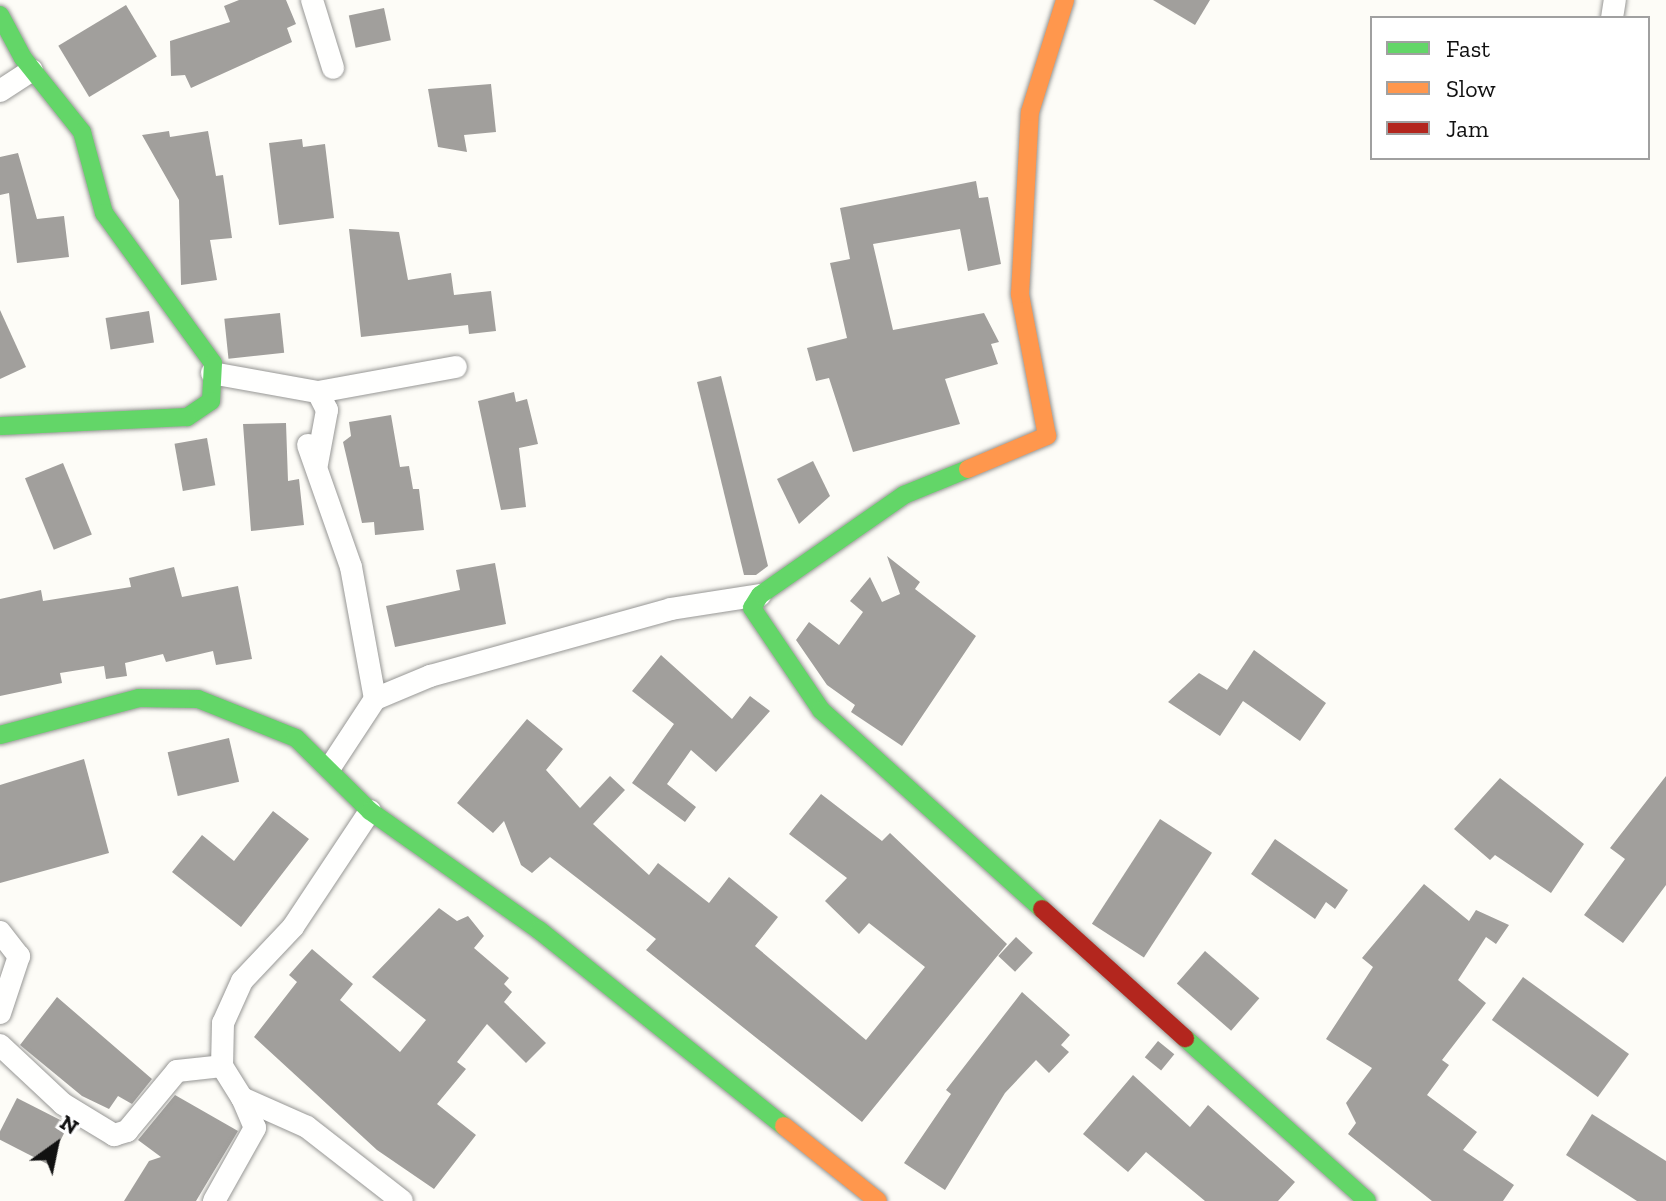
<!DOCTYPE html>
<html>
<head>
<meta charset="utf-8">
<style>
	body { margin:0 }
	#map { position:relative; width:1666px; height:1201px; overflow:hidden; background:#fdfcf7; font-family:"Zilla Slab",serif }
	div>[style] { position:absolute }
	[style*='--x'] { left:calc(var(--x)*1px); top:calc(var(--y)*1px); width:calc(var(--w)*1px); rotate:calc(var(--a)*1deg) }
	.building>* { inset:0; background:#a19f9c; transform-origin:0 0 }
	.roads { filter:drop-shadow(0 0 2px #979795) drop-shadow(0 0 2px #979795) }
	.street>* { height:22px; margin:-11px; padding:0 11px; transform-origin:11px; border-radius:11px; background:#fffffe }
	.fast>* { height:18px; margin:-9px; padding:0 9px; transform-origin:9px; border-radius:9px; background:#63d668 }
	.slow>* { height:18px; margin:-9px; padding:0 9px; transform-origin:9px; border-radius:9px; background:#ff974d }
	.jam>* { height:18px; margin:-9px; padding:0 9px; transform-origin:9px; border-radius:9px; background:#b3261e }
	span { translate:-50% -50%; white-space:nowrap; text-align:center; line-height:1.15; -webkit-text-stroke:8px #fff; paint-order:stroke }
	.legend { position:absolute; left:1370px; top:16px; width:280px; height:144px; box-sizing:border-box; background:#fff; border:2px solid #a0a0a0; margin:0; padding:10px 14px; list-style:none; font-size:24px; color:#111 }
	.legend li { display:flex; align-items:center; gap:16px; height:40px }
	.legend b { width:40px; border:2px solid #a0a0a0 }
	.north { position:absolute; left:16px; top:1105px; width:80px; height:80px; -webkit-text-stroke:6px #fff; paint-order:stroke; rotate:33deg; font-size:22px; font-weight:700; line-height:32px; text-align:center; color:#111 }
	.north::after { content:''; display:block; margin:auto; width:28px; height:36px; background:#111; clip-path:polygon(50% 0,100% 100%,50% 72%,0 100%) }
</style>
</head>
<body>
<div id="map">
	<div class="building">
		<i style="clip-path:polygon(239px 0,286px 0,296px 24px,287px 28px,292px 42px,191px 88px,185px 75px,171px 76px,170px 41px,230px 22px,224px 6px)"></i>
		<i style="clip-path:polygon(1153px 0,1210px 0,1195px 25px)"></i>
		<i style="left:126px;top:5px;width:60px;height:79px;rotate:59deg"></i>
		<i style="left:384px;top:8px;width:33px;height:36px;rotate:78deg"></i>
		<i style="clip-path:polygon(491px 84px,496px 132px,464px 135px,467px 152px,438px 147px,428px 89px)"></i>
		<i style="clip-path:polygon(169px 131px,170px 137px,208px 131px,216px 176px,223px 175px,232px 238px,210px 240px,217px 280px,181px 285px,179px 200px,142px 135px)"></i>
		<i style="clip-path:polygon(302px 139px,303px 147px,325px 144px,334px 218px,279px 225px,269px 143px)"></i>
		<i style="clip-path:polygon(18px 153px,37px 219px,64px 216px,69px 257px,17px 263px,9px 193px,0 195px,0 157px)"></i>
		<i style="clip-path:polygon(976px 181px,979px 198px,988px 197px,1001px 264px,968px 271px,960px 229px,873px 244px,893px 330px,984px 313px,999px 342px,991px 344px,998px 364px,945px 379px,960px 424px,853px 452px,829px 378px,816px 381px,807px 348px,847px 338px,830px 263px,850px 259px,840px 208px)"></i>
		<i style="clip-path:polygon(349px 229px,399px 232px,408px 280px,451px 273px,454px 295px,491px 291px,496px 331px,469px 334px,468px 325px,361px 337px)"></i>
		<i style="clip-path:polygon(0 310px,26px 367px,0 379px)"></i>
		<i style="left:149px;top:311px;width:32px;height:44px;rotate:81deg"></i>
		<i style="left:280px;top:313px;width:40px;height:56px;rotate:84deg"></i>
		<i style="clip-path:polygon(721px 376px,768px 566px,756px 575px,744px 575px,697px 382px)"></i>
		<i style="clip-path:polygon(514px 392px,516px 402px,527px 399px,538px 444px,519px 448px,526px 507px,501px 510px,478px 401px)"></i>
		<i style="clip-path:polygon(391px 415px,400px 467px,409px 466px,413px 489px,419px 489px,424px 530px,375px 535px,374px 522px,362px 523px,343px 442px,351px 436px,349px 422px)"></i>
		<i style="clip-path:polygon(286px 423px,288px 481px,299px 479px,304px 525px,251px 531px,243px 424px)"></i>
		<i style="left:207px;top:438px;width:48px;height:33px;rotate:80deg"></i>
		<i style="clip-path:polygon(813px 461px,830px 496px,799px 524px,777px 479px)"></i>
		<i style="left:63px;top:463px;width:77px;height:41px;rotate:68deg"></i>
		<i style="clip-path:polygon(887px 556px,920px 582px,915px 589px,976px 636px,902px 746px,851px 712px,855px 705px,827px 685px,796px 640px,809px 622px,839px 645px,863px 612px,850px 601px,870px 577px,882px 602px,900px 594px)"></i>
		<i style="clip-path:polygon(495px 563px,506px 624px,395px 647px,386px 606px,460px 590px,456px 570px)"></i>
		<i style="clip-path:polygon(174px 567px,182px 597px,238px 586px,252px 659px,216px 665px,213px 651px,166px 662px,163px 654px,125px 663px,127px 676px,106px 679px,104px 666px,60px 673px,62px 683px,0 696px,0 599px,41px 590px,43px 601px,131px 587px,129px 578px)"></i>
		<i style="clip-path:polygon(1254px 650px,1326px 703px,1300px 741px,1243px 701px,1220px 736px,1168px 702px,1199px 673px,1227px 690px)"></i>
		<i style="clip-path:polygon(661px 655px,732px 719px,750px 696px,770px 711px,716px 772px,691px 750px,667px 784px,696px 807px,685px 822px,632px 783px,674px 724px,632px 691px)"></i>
		<i style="clip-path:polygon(527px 719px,563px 749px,546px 770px,580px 808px,610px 776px,625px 790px,593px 824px,649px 875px,658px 863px,709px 903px,729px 877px,778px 917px,755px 946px,866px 1040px,925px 967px,869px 923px,859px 934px,825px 901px,847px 878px,789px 834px,821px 794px,882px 841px,890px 833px,1007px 944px,862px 1122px,646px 950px,656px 939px,550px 857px,532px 873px,521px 865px,504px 821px,493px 833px,457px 803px)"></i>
		<i style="left:229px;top:738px;width:45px;height:63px;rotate:77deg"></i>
		<i style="clip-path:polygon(84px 759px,109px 853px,0 883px,0 785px)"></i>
		<i style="clip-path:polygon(1666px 776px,1666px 885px,1623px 943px,1584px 915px,1625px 859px,1610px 848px)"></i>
		<i style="clip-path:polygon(1500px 778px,1584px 844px,1551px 893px,1495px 855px,1490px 860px,1454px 829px)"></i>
		<i style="clip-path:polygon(273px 811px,309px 839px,241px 927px,172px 872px,202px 835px,234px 861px)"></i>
		<i style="left:1160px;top:819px;width:62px;height:125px;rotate:33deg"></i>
		<i style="clip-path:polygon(1275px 839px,1348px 890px,1335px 909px,1326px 902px,1315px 919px,1251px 874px)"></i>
		<i style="clip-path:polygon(1424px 884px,1469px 921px,1476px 910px,1509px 925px,1496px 944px,1486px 937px,1458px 980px,1486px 1003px,1442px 1060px,1449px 1065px,1427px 1095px,1477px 1132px,1463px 1150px,1514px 1185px,1503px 1201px,1432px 1201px,1348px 1134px,1356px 1123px,1346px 1103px,1372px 1068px,1326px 1039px,1373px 967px,1362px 958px)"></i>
		<i style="clip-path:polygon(439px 908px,457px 921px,468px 916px,484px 936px,474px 948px,509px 978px,504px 984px,512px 992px,504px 1002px,546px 1043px,526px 1063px,487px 1024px,457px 1062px,466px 1069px,437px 1104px,476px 1135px,434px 1189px,377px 1150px,254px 1037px,297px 982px,289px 975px,312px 949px,353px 984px,340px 1000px,400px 1052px,426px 1020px,372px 977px)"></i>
		<i style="left:1016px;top:937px;width:23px;height:26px;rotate:43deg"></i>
		<i style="left:1205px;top:951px;width:72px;height:43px;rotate:41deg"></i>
		<i style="left:1523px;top:977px;width:131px;height:53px;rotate:36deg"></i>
		<i style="clip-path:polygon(1022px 992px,1070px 1035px,1061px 1045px,1069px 1052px,1049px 1073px,1036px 1060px,1005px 1093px,945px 1190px,904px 1163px,951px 1094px,946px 1090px)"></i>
		<i style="clip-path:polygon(57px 997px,152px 1079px,132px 1104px,118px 1096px,109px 1109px,82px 1096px,20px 1045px)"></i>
		<i style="left:1158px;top:1041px;width:21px;height:21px;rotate:39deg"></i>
		<i style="clip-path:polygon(1133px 1075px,1190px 1127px,1208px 1105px,1295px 1182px,1278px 1201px,1205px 1201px,1146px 1152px,1128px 1172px,1083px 1134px)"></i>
		<i style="clip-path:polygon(175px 1095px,238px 1131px,196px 1201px,124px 1201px,149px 1161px,161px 1157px,138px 1140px)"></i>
		<i style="left:17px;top:1098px;width:58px;height:45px;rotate:27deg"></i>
		<i style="clip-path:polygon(1592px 1114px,1666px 1161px,1666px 1201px,1637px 1201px,1566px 1155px)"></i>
	</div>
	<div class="roads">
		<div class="street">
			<i style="--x:312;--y:0;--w:71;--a:72.8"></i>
			<i style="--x:1612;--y:18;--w:18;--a:-81"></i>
			<i style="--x:0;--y:91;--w:38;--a:-33"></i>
			<i style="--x:212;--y:373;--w:108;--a:10.2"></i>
			<i style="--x:308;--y:445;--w:129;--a:70.6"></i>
			<i style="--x:351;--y:567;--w:134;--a:79.7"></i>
			<i style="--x:317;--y:464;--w:55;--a:-79.5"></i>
			<i style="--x:327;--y:410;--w:20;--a:-117"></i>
			<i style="--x:318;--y:392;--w:140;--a:-10.3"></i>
			<i style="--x:331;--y:766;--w:80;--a:-56.7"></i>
			<i style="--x:375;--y:699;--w:60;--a:-22.7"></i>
			<i style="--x:430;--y:676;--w:250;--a:-15.5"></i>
			<i style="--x:671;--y:609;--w:90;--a:-8.9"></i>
			<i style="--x:370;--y:811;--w:139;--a:123.6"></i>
			<i style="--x:293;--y:927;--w:74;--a:133.4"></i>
			<i style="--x:242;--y:981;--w:46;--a:114.3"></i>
			<i style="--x:223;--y:1023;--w:43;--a:91.3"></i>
			<i style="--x:222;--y:1066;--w:38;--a:58"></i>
			<i style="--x:242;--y:1098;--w:71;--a:24"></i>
			<i style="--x:307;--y:1127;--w:120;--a:37.9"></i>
			<i style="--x:0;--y:932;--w:31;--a:52"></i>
			<i style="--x:19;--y:956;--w:60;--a:108.4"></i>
			<i style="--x:0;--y:1045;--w:86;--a:43.1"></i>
			<i style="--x:63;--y:1104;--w:60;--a:31.3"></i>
			<i style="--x:114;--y:1135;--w:14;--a:-17"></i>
			<i style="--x:127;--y:1131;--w:78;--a:-50.2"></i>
			<i style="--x:177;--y:1071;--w:45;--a:-6.3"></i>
			<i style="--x:214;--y:1201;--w:84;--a:-60.7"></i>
			<i style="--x:255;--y:1128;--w:33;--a:-113"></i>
		</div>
		<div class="fast">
			<i style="--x:0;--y:15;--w:49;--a:61.9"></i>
			<i style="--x:23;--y:58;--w:95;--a:51.4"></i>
			<i style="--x:82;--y:132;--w:84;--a:74.8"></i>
			<i style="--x:104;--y:213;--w:185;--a:54"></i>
			<i style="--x:213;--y:363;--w:38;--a:93"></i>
			<i style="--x:211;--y:401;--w:29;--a:146"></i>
			<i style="--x:187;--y:417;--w:187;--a:177.2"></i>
			<i style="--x:968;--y:469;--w:69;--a:157.9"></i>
			<i style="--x:904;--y:495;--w:175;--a:145.2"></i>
			<i style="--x:760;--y:595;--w:15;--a:122"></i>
			<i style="--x:752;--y:608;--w:123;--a:55.9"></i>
			<i style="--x:821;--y:710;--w:297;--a:42"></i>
			<i style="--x:0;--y:735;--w:144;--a:-14.9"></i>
			<i style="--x:139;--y:698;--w:59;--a:1"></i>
			<i style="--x:198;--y:699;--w:105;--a:21.7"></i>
			<i style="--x:296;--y:738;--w:104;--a:44.6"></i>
			<i style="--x:370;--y:811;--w:207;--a:35.2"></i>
			<i style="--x:539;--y:930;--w:314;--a:38.7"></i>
			<i style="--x:1185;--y:1038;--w:244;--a:41.8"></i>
		</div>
		<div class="slow">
			<i style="--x:968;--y:469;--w:86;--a:-22.7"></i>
			<i style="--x:1047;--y:436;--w:145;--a:-100.8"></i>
			<i style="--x:1020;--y:294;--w:182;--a:-86.9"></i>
			<i style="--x:1030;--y:112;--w:117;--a:-72.6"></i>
			<i style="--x:784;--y:1126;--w:120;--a:38.6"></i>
		</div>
		<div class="jam">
			<i style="--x:1042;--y:909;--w:193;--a:42.1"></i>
		</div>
	</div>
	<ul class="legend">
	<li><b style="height:10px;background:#63d668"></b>Fast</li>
	<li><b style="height:10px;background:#ff974d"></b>Slow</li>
	<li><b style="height:10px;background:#b3261e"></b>Jam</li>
	</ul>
	<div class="north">N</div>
</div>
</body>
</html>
